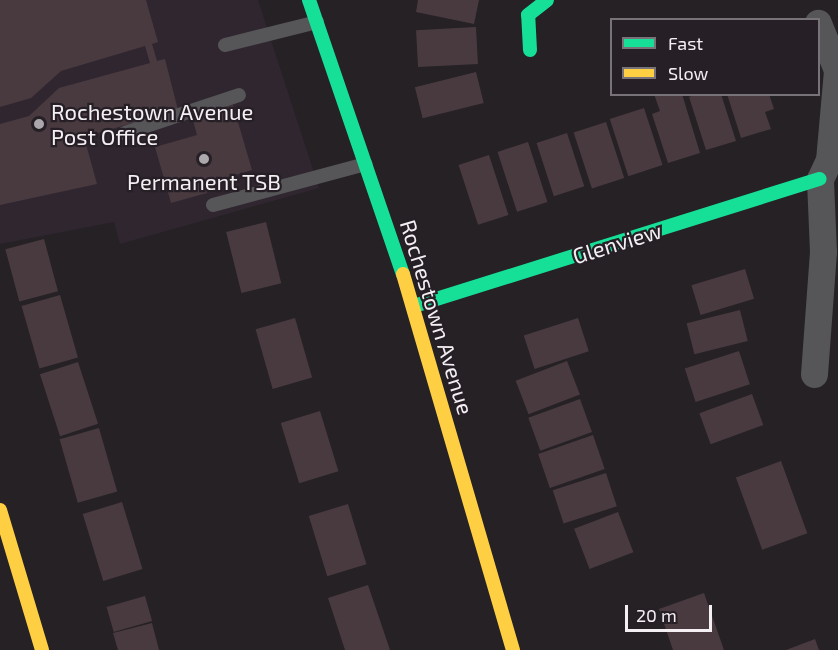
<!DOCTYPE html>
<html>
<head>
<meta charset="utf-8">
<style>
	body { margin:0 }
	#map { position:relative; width:838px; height:650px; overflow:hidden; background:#252125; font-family:"Exo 2",sans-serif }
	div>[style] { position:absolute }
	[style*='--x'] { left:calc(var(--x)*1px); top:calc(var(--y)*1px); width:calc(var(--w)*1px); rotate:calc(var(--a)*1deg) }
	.built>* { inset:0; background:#302630 }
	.building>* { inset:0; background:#493a40; transform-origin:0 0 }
	.lane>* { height:14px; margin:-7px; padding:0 7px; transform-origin:7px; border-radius:7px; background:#565558 }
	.street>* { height:27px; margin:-13.5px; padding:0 13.5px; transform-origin:13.5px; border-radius:13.5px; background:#565558 }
	.fast>* { height:14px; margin:-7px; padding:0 7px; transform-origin:7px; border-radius:7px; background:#16e098 }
	.slow>* { height:14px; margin:-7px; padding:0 7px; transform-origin:7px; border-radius:7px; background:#ffcf43 }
	.dots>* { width:16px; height:16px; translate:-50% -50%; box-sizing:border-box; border:3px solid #262026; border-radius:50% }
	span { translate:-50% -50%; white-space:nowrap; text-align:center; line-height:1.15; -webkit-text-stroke:4.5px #262026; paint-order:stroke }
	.poi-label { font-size:22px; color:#f4eff3 }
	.left { translate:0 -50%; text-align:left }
	.street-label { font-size:22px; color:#f4eff3 }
	.legend { position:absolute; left:610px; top:18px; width:210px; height:78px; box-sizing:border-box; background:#262026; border:2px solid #787378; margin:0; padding:8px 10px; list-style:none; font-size:18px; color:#f4eff3 }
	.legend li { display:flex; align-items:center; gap:12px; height:30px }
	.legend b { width:30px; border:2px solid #787378 }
	.scale { position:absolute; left:625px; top:605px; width:87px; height:27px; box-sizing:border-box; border:3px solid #f4eff3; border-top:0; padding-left:8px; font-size:18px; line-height:21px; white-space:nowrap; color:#f4eff3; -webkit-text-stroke:4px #262026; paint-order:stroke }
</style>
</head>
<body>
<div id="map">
	<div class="built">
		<i style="clip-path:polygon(0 0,258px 0,319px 188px,120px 244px,114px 222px,0 244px)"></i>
	</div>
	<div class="building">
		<i style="clip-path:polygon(0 0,146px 0,158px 42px,152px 44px,157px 61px,165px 59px,178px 110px,84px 137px,97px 184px,0 205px,0 124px,29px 116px,59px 88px,150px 63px,145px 46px,61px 71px,31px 98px,0 107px)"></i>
		<i style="clip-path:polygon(418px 0,479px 0,474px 24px,416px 12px)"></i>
		<i style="left:476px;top:27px;width:37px;height:60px;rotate:87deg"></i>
		<i style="left:476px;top:72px;width:32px;height:63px;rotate:76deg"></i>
		<i style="clip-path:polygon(654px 94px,682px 94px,700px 153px,668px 163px,652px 114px,660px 111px)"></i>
		<i style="clip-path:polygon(696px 94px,721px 94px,736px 141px,706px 150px,689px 97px)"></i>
		<i style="clip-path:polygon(727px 94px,769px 94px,774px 109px,765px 112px,771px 129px,741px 138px)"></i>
		<i style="clip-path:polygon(233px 105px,252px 170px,205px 184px,207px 193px,171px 203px,155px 147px,197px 135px,192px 117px)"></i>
		<i style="left:644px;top:108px;width:60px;height:36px;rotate:72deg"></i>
		<i style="left:606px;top:122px;width:59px;height:34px;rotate:72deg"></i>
		<i style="left:567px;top:133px;width:56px;height:32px;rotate:72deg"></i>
		<i style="left:528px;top:142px;width:63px;height:32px;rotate:72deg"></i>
		<i style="left:489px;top:155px;width:63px;height:32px;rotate:72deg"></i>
		<i style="left:266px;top:222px;width:63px;height:41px;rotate:76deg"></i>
		<i style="left:44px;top:239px;width:54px;height:40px;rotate:75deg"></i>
		<i style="left:745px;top:269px;width:31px;height:56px;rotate:73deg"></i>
		<i style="left:60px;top:295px;width:65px;height:40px;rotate:74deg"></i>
		<i style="left:740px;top:310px;width:32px;height:55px;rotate:76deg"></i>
		<i style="left:295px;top:318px;width:62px;height:41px;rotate:74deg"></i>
		<i style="left:578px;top:318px;width:35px;height:57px;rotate:72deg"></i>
		<i style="left:739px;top:351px;width:35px;height:57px;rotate:72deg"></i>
		<i style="left:567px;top:361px;width:36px;height:55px;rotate:69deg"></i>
		<i style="left:78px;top:362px;width:65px;height:40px;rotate:72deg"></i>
		<i style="left:752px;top:394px;width:33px;height:56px;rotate:70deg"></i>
		<i style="left:580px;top:399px;width:35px;height:55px;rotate:70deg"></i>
		<i style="left:320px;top:411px;width:63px;height:41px;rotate:73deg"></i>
		<i style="left:99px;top:428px;width:66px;height:41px;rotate:74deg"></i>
		<i style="left:593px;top:435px;width:36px;height:58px;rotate:71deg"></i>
		<i style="left:781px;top:461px;width:77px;height:48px;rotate:70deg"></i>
		<i style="left:606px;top:473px;width:35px;height:56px;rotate:72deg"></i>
		<i style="left:122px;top:502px;width:70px;height:41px;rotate:73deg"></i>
		<i style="left:348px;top:504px;width:63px;height:41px;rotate:73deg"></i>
		<i style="left:618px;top:512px;width:43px;height:47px;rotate:69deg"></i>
		<i style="clip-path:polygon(368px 585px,390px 650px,345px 650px,328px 598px)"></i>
		<i style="clip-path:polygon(704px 593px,724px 650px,673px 650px,659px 609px)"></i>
		<i style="left:145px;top:596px;width:26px;height:40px;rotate:74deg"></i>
		<i style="clip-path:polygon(152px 623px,159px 650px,118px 650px,113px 633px)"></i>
		<i style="clip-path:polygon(815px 639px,819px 650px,786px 650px)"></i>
	</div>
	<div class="lane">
		<i style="--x:225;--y:45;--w:95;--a:-14"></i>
		<i style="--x:125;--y:133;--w:120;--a:-18.4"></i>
		<i style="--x:213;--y:205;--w:158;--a:-15"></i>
	</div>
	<div class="street">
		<i style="--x:814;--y:374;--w:122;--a:-85.8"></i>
		<i style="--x:823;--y:252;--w:73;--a:-92.4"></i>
		<i style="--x:820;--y:179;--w:21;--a:-65"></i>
		<i style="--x:829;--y:160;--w:90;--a:-84.9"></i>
		<i style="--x:837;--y:70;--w:51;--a:-112"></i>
	</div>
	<div class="fast">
		<i style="--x:309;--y:0;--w:290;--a:71.1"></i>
		<i style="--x:530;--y:50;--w:35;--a:-93"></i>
		<i style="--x:528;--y:15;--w:24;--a:-38"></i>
		<i style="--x:414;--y:306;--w:425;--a:-17.4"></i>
	</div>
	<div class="slow">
		<i style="--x:403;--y:274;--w:392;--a:73.7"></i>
		<i style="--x:0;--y:510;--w:146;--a:73.3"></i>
	</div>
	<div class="dots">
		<i style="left:39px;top:124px;background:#aca7ab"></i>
		<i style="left:204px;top:159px;background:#aca7ab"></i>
	</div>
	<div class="poi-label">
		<span class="left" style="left:51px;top:124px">Rochestown Avenue<br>Post Office</span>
		<span style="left:204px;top:182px">Permanent TSB</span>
	</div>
	<div class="street-label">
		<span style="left:617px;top:243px;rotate:-17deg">Glenview</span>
		<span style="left:437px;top:317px;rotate:73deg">Rochestown Avenue</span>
	</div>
	<ul class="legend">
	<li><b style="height:8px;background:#16e098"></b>Fast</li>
	<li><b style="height:8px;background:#ffcf43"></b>Slow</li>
	</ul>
	<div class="scale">20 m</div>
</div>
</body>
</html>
